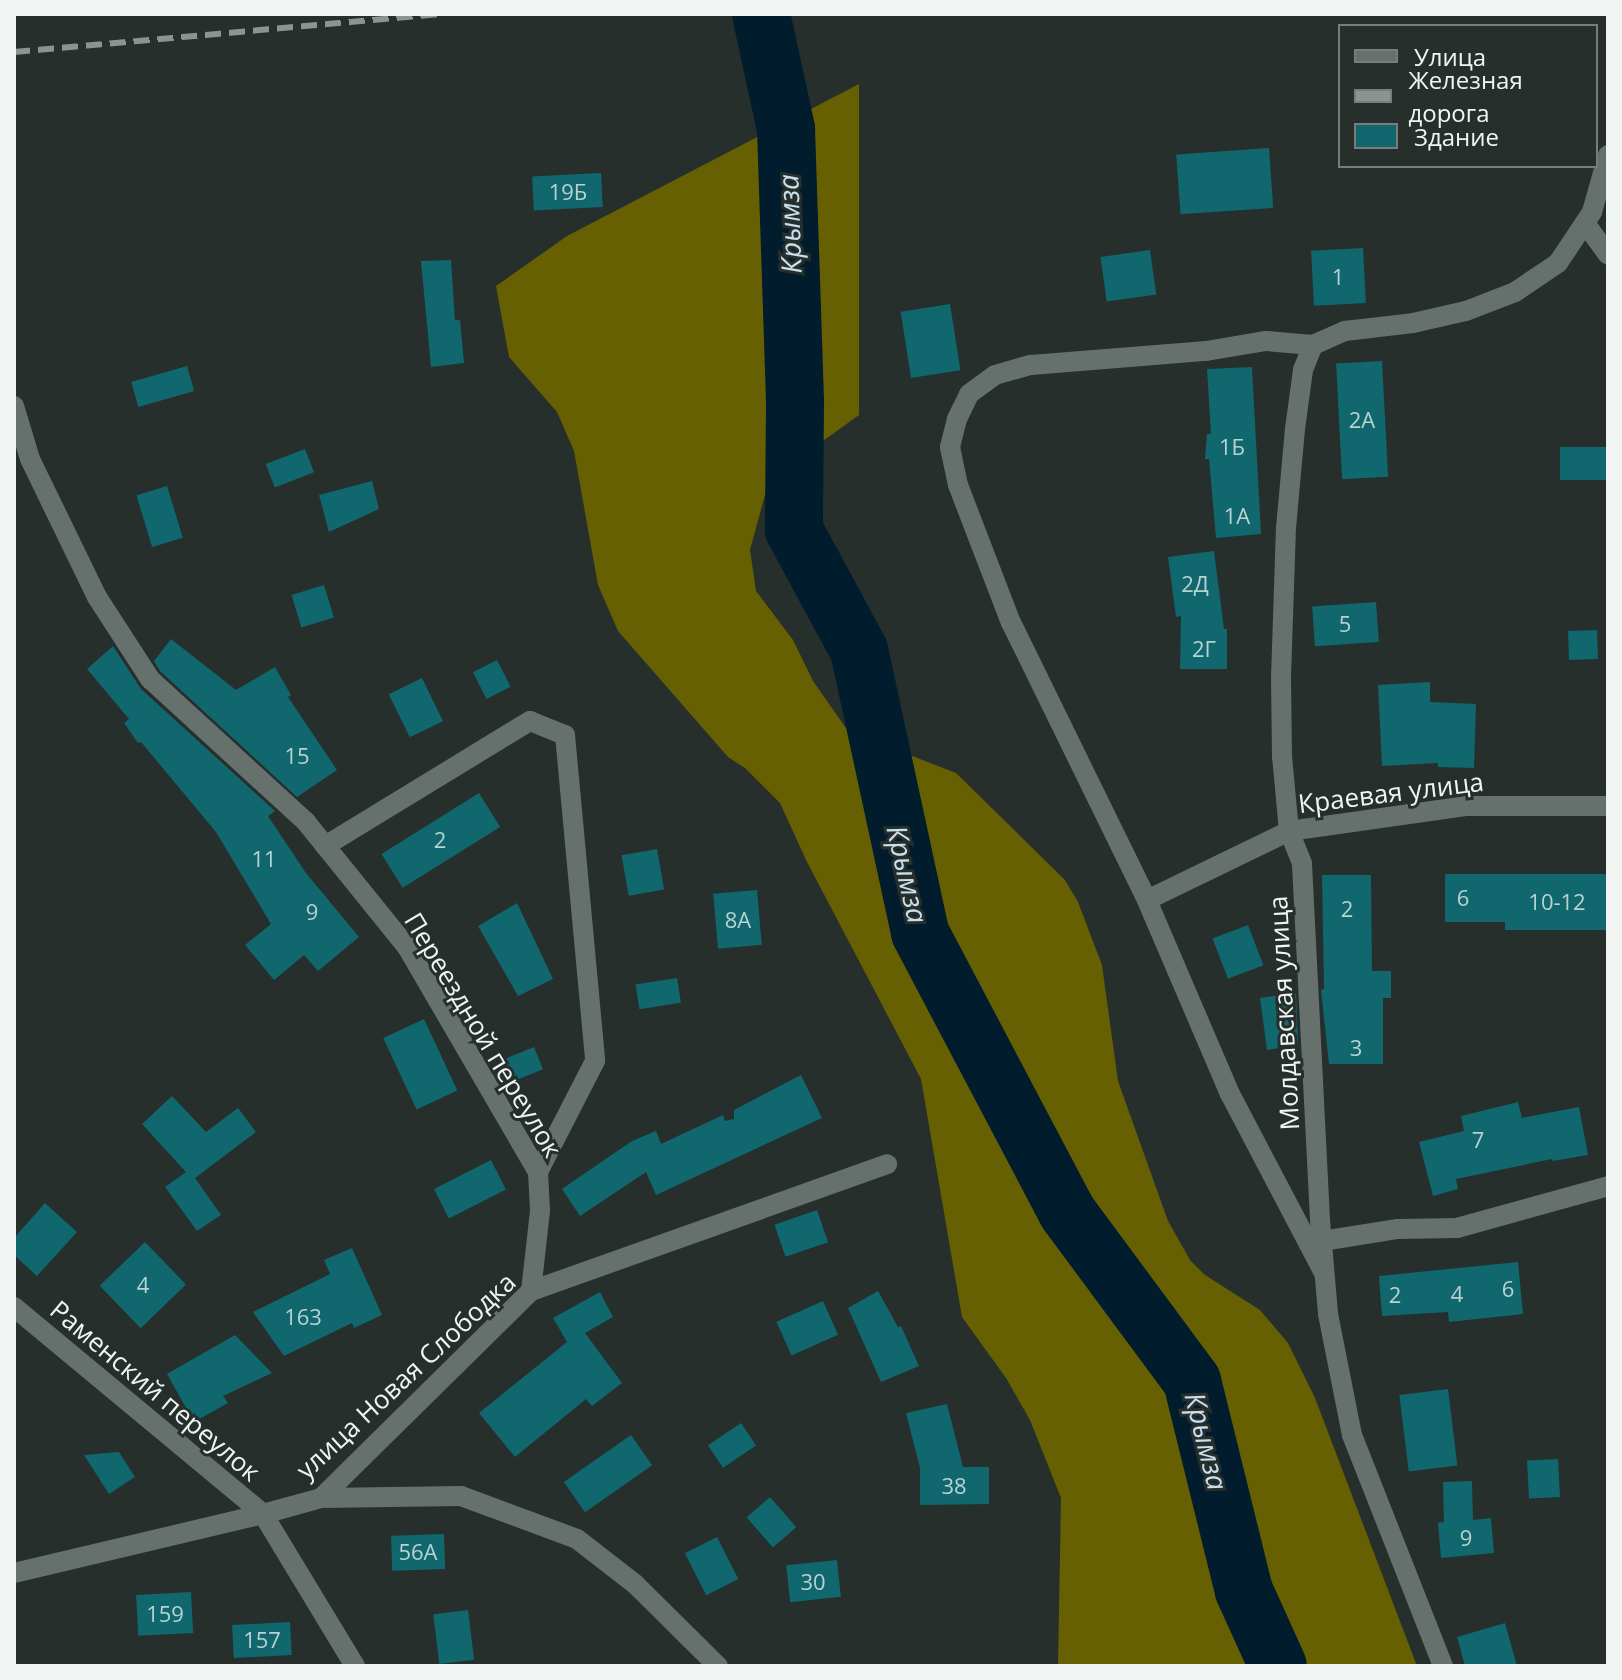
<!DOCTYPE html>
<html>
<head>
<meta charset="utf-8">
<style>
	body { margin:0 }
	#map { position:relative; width:1622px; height:1680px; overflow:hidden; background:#262f2c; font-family:"Open Sans",sans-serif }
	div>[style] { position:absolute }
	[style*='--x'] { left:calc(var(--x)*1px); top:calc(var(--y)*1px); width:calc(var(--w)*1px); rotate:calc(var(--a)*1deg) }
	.forest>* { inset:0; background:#666002 }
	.river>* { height:58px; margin:-29px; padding:0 29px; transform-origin:29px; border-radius:29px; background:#001c2d }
	.building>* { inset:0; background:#10676e; transform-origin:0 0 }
	.minor>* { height:20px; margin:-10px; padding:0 10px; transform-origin:10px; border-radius:10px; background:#66706d }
	.rail>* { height:6px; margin-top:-3px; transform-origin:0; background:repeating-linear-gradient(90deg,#8c9390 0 16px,transparent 0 24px) }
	span { translate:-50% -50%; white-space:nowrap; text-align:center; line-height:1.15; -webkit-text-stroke:6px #262f2c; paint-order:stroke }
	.number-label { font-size:22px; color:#b8d2d2 }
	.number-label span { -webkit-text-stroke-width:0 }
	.street-label { font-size:26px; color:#f0f5f3 }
	.water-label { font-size:28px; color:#cae0ef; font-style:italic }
	.frame { position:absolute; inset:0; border:16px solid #f0f5f3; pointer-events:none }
	.legend { position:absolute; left:1338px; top:24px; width:260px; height:144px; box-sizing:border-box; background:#262f2c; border:2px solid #777e7c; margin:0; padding:10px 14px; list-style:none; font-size:24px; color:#f0f5f3 }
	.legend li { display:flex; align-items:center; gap:16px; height:40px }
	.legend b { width:40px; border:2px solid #777e7c }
</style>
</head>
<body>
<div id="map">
	<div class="forest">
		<i style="clip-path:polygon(859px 84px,859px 415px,769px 480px,750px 550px,756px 591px,793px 640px,813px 681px,848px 731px,956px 773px,1065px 880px,1078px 902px,1102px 965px,1118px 1081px,1168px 1221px,1190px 1260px,1205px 1275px,1260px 1310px,1288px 1343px,1315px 1398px,1417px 1666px,1058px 1666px,1061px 1498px,1030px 1420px,1006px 1378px,962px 1317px,921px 1079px,807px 862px,780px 803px,745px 768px,728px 757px,618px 631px,598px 585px,574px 451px,557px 412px,509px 357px,496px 286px,567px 236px)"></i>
	</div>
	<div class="river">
		<i style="--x:761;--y:14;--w:118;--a:77.7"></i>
		<i style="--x:786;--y:129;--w:274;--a:88.1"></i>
		<i style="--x:795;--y:403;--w:127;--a:90.5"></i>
		<i style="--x:794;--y:530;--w:136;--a:61.6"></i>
		<i style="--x:859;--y:650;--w:289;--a:77.8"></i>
		<i style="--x:920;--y:933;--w:315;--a:62.2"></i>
		<i style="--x:1067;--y:1212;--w:210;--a:53.5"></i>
		<i style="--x:1192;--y:1381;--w:216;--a:76.1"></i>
		<i style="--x:1244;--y:1591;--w:82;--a:65.6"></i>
	</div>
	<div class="building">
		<i style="left:1269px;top:148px;width:60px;height:93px;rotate:86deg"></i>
		<i style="left:601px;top:173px;width:34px;height:69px;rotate:87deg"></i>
		<i style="left:1363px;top:248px;width:55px;height:52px;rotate:87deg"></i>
		<i style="left:1150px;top:250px;width:45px;height:50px;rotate:82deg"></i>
		<i style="clip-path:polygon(451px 260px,455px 320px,460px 320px,464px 363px,431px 367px,421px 261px)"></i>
		<i style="left:950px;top:304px;width:67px;height:50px;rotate:81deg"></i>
		<i style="left:1382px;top:361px;width:116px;height:46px;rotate:87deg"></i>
		<i style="left:187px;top:366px;width:26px;height:58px;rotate:74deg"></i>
		<i style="clip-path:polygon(1252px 367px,1261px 534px,1216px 538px,1209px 459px,1205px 459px,1207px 434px,1211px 434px,1207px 369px)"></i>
		<i style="left:1608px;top:447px;width:33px;height:48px;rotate:90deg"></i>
		<i style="left:305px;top:449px;width:25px;height:42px;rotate:69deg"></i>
		<i style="clip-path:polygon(372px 481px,379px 509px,329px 532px,319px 495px)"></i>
		<i style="left:167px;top:486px;width:54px;height:32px;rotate:73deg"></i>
		<i style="clip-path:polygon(1214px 551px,1224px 629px,1227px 629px,1227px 669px,1180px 669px,1181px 616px,1176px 617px,1168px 557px)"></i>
		<i style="left:324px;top:585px;width:34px;height:34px;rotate:73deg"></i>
		<i style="left:1376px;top:602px;width:40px;height:64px;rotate:86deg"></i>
		<i style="left:1597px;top:630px;width:29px;height:29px;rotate:88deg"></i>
		<i style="clip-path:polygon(171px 639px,236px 690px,275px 667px,291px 695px,288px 697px,337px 770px,297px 797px,160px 671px,154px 661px)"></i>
		<i style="clip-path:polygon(113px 646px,141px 689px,275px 811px,268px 816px,306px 873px,359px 937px,318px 971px,304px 955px,274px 980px,245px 945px,271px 924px,216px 832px,141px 742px,138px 743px,124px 723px,129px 719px,87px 669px)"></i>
		<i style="left:497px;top:660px;width:30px;height:27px;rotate:63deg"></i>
		<i style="left:422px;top:678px;width:48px;height:37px;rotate:64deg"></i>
		<i style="clip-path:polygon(1430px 682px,1430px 702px,1476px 704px,1474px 768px,1438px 767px,1438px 763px,1382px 766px,1378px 685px)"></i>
		<i style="left:479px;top:793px;width:40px;height:115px;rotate:58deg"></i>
		<i style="left:657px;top:849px;width:41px;height:36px;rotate:80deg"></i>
		<i style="clip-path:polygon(1445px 874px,1608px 874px,1608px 930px,1505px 930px,1505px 922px,1445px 922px)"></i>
		<i style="clip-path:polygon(1322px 875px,1371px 875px,1372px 971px,1391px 971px,1391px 998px,1383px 998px,1383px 1064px,1329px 1064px,1321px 990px,1324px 989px)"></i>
		<i style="left:757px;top:890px;width:55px;height:44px;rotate:85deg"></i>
		<i style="clip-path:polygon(517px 903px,553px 979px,518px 996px,478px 926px)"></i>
		<i style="left:1248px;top:925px;width:43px;height:38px;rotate:69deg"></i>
		<i style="left:677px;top:978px;width:25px;height:42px;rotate:81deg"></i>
		<i style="clip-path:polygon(1296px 993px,1298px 1045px,1267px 1050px,1260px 998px)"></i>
		<i style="left:424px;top:1019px;width:79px;height:45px;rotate:65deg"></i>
		<i style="left:534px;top:1047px;width:24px;height:32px;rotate:68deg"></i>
		<i style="clip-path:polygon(801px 1075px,822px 1118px,656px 1195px,646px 1172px,580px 1216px,562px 1189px,632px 1141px,656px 1131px,661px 1144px,723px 1115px,725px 1121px,734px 1119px,734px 1110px)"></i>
		<i style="clip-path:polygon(172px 1096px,206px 1132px,238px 1108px,256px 1132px,195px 1178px,221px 1215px,197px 1231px,165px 1187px,186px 1172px,142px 1124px)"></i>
		<i style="clip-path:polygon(1518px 1102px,1522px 1118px,1579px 1107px,1588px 1155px,1553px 1161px,1552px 1159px,1456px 1179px,1458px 1189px,1433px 1196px,1419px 1142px,1464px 1131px,1461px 1116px)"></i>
		<i style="left:491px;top:1160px;width:33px;height:64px;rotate:63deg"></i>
		<i style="clip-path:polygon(45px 1203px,77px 1232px,37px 1276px,14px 1255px,14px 1238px)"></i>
		<i style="left:817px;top:1210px;width:34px;height:45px;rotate:71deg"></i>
		<i style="left:145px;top:1242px;width:59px;height:63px;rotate:46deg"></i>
		<i style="clip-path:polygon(352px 1248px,382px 1315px,354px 1328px,352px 1323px,284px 1356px,253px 1312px,330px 1274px,324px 1260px)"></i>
		<i style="clip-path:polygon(1518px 1262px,1523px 1314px,1449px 1322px,1448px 1312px,1382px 1316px,1379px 1276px)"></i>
		<i style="clip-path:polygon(878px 1291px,898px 1327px,901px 1326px,919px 1366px,881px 1382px,848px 1308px)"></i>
		<i style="clip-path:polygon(600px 1292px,613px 1317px,585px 1333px,622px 1383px,592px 1406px,586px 1399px,515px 1457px,479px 1413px,567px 1342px,553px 1318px)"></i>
		<i style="left:823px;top:1301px;width:37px;height:51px;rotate:66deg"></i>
		<i style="clip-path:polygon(235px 1335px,272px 1373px,223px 1396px,228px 1403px,194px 1422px,167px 1374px)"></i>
		<i style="left:1448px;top:1389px;width:77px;height:49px;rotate:83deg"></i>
		<i style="clip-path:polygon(947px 1404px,963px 1467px,989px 1467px,989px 1504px,920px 1505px,920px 1468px,906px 1413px)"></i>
		<i style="left:741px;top:1423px;width:27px;height:40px;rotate:56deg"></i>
		<i style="left:631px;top:1435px;width:37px;height:82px;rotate:55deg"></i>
		<i style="clip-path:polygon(119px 1452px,135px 1477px,109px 1494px,84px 1455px)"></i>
		<i style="left:1558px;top:1459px;width:38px;height:31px;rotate:87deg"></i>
		<i style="clip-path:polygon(1472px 1481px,1473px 1520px,1491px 1518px,1494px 1553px,1441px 1558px,1438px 1523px,1444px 1522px,1443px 1482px)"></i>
		<i style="left:770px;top:1497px;width:40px;height:31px;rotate:49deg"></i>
		<i style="left:444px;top:1534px;width:35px;height:53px;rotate:88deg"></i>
		<i style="left:717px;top:1537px;width:47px;height:36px;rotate:63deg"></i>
		<i style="left:837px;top:1560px;width:37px;height:51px;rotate:84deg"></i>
		<i style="left:191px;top:1592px;width:41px;height:55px;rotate:87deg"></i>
		<i style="left:468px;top:1610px;width:50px;height:35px;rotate:83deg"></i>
		<i style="left:290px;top:1622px;width:33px;height:58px;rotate:87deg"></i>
		<i style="clip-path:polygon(1505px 1623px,1517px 1666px,1465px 1666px,1457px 1637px)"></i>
	</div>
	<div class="minor">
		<i style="--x:1585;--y:223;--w:39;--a:54"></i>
		<i style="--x:1313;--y:345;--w:27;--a:112"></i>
		<i style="--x:1303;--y:370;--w:60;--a:97.7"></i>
		<i style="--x:1295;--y:429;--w:98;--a:95.2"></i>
		<i style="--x:1286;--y:527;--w:150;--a:91.9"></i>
		<i style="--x:1281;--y:677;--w:79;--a:89.3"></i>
		<i style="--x:1282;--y:756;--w:75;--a:84.7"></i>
		<i style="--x:1289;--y:831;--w:35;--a:68"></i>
		<i style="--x:1302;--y:864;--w:356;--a:87.1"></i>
		<i style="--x:1320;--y:1220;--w:94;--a:85.1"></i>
		<i style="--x:1328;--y:1314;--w:123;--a:78.8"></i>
		<i style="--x:1352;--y:1435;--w:248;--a:68.5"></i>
		<i style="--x:14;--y:406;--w:55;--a:73.2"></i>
		<i style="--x:30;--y:459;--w:153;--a:64.1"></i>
		<i style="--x:97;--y:597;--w:98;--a:57.1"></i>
		<i style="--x:150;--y:679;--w:212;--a:42.5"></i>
		<i style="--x:306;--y:822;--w:161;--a:51.1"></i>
		<i style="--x:407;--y:947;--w:260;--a:59.8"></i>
		<i style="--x:538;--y:1172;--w:39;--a:87"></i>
		<i style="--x:540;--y:1211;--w:81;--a:96.4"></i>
		<i style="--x:325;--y:846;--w:240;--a:-31.4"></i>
		<i style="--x:530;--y:721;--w:38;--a:22"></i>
		<i style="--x:565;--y:735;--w:327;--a:84.7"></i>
		<i style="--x:595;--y:1061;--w:125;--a:117.2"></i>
		<i style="--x:1147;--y:900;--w:158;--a:-25.9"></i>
		<i style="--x:1289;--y:831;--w:180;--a:-8"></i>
		<i style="--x:1467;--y:806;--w:141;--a:0"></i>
		<i style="--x:1322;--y:1241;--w:77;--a:-9"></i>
		<i style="--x:1398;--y:1229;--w:59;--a:-1"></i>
		<i style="--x:1457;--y:1228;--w:157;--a:-15.5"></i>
		<i style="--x:1324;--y:1273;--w:202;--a:-117.7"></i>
		<i style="--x:1230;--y:1094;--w:211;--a:-113.2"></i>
		<i style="--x:1147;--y:900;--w:309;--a:-116.1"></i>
		<i style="--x:1011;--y:623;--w:148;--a:-111"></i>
		<i style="--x:958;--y:485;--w:39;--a:-102"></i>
		<i style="--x:950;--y:447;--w:29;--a:-76"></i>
		<i style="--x:957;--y:419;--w:28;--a:-64"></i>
		<i style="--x:969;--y:394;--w:32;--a:-36"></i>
		<i style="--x:995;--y:375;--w:37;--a:-16"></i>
		<i style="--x:1031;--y:365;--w:176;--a:-4.6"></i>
		<i style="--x:1206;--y:351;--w:61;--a:-9.5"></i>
		<i style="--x:1266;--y:341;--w:47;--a:4.9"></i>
		<i style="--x:1313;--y:345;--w:35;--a:-24"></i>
		<i style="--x:1345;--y:331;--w:68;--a:-6.7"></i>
		<i style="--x:1413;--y:323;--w:54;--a:-12.8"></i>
		<i style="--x:1466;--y:311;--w:53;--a:-21.2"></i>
		<i style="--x:1515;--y:292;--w:52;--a:-34"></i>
		<i style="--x:1558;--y:263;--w:61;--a:-56.3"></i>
		<i style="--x:1592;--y:212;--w:59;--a:-74.3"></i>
		<i style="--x:14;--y:1307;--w:324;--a:39.7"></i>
		<i style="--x:321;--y:1498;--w:140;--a:-0.8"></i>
		<i style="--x:461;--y:1496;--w:124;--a:20.3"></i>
		<i style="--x:577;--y:1539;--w:73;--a:37.8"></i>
		<i style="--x:635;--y:1584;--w:117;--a:44.7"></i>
		<i style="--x:14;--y:1573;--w:256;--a:-13.3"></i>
		<i style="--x:355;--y:1666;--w:178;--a:-121.2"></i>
		<i style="--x:263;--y:1514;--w:60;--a:-15.4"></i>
		<i style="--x:321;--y:1498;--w:295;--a:-44.6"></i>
		<i style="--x:531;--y:1291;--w:378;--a:-19.6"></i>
	</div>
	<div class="rail">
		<i style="--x:14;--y:52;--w:431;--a:-5.1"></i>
	</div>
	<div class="number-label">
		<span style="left:568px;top:192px">19Б</span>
		<span style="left:1338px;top:277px">1</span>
		<span style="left:1362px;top:420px">2А</span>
		<span style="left:1232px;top:447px">1Б</span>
		<span style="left:1237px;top:516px">1А</span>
		<span style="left:1195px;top:584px">2Д</span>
		<span style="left:1345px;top:624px">5</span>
		<span style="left:1204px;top:649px">2Г</span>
		<span style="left:297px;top:756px">15</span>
		<span style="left:440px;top:840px">2</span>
		<span style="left:264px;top:859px">11</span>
		<span style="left:1463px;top:898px">6</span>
		<span style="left:1557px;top:902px">10-12</span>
		<span style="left:1347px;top:909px">2</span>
		<span style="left:312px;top:912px">9</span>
		<span style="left:738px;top:920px">8А</span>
		<span style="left:1356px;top:1048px">3</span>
		<span style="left:1478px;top:1140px">7</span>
		<span style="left:143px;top:1285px">4</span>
		<span style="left:1508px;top:1289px">6</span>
		<span style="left:1457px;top:1294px">4</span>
		<span style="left:1395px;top:1295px">2</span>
		<span style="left:303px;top:1317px">163</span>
		<span style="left:954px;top:1486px">38</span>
		<span style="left:1466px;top:1538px">9</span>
		<span style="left:418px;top:1552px">56А</span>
		<span style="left:813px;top:1582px">30</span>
		<span style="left:165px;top:1614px">159</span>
		<span style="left:262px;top:1640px">157</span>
	</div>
	<div class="street-label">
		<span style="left:1391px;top:793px;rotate:-7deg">Краевая улица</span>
		<span style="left:1284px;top:1013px;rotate:-93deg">Молдавская улица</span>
		<span style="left:483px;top:1035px;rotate:59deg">Переездной переулок</span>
		<span style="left:406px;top:1376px;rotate:-43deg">улица Новая Слободка</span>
		<span style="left:155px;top:1391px;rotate:40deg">Раменский переулок</span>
	</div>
	<div class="water-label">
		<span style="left:789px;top:224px;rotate:-92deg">Крымза</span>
		<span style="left:908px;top:874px;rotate:77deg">Крымза</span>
		<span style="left:1207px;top:1441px;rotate:76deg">Крымза</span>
	</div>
	<div class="frame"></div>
	<ul class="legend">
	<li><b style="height:10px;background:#66706d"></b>Улица</li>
	<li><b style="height:10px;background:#8c9390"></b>Железная дорога</li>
	<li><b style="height:22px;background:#10676e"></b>Здание</li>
	</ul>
</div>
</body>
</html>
